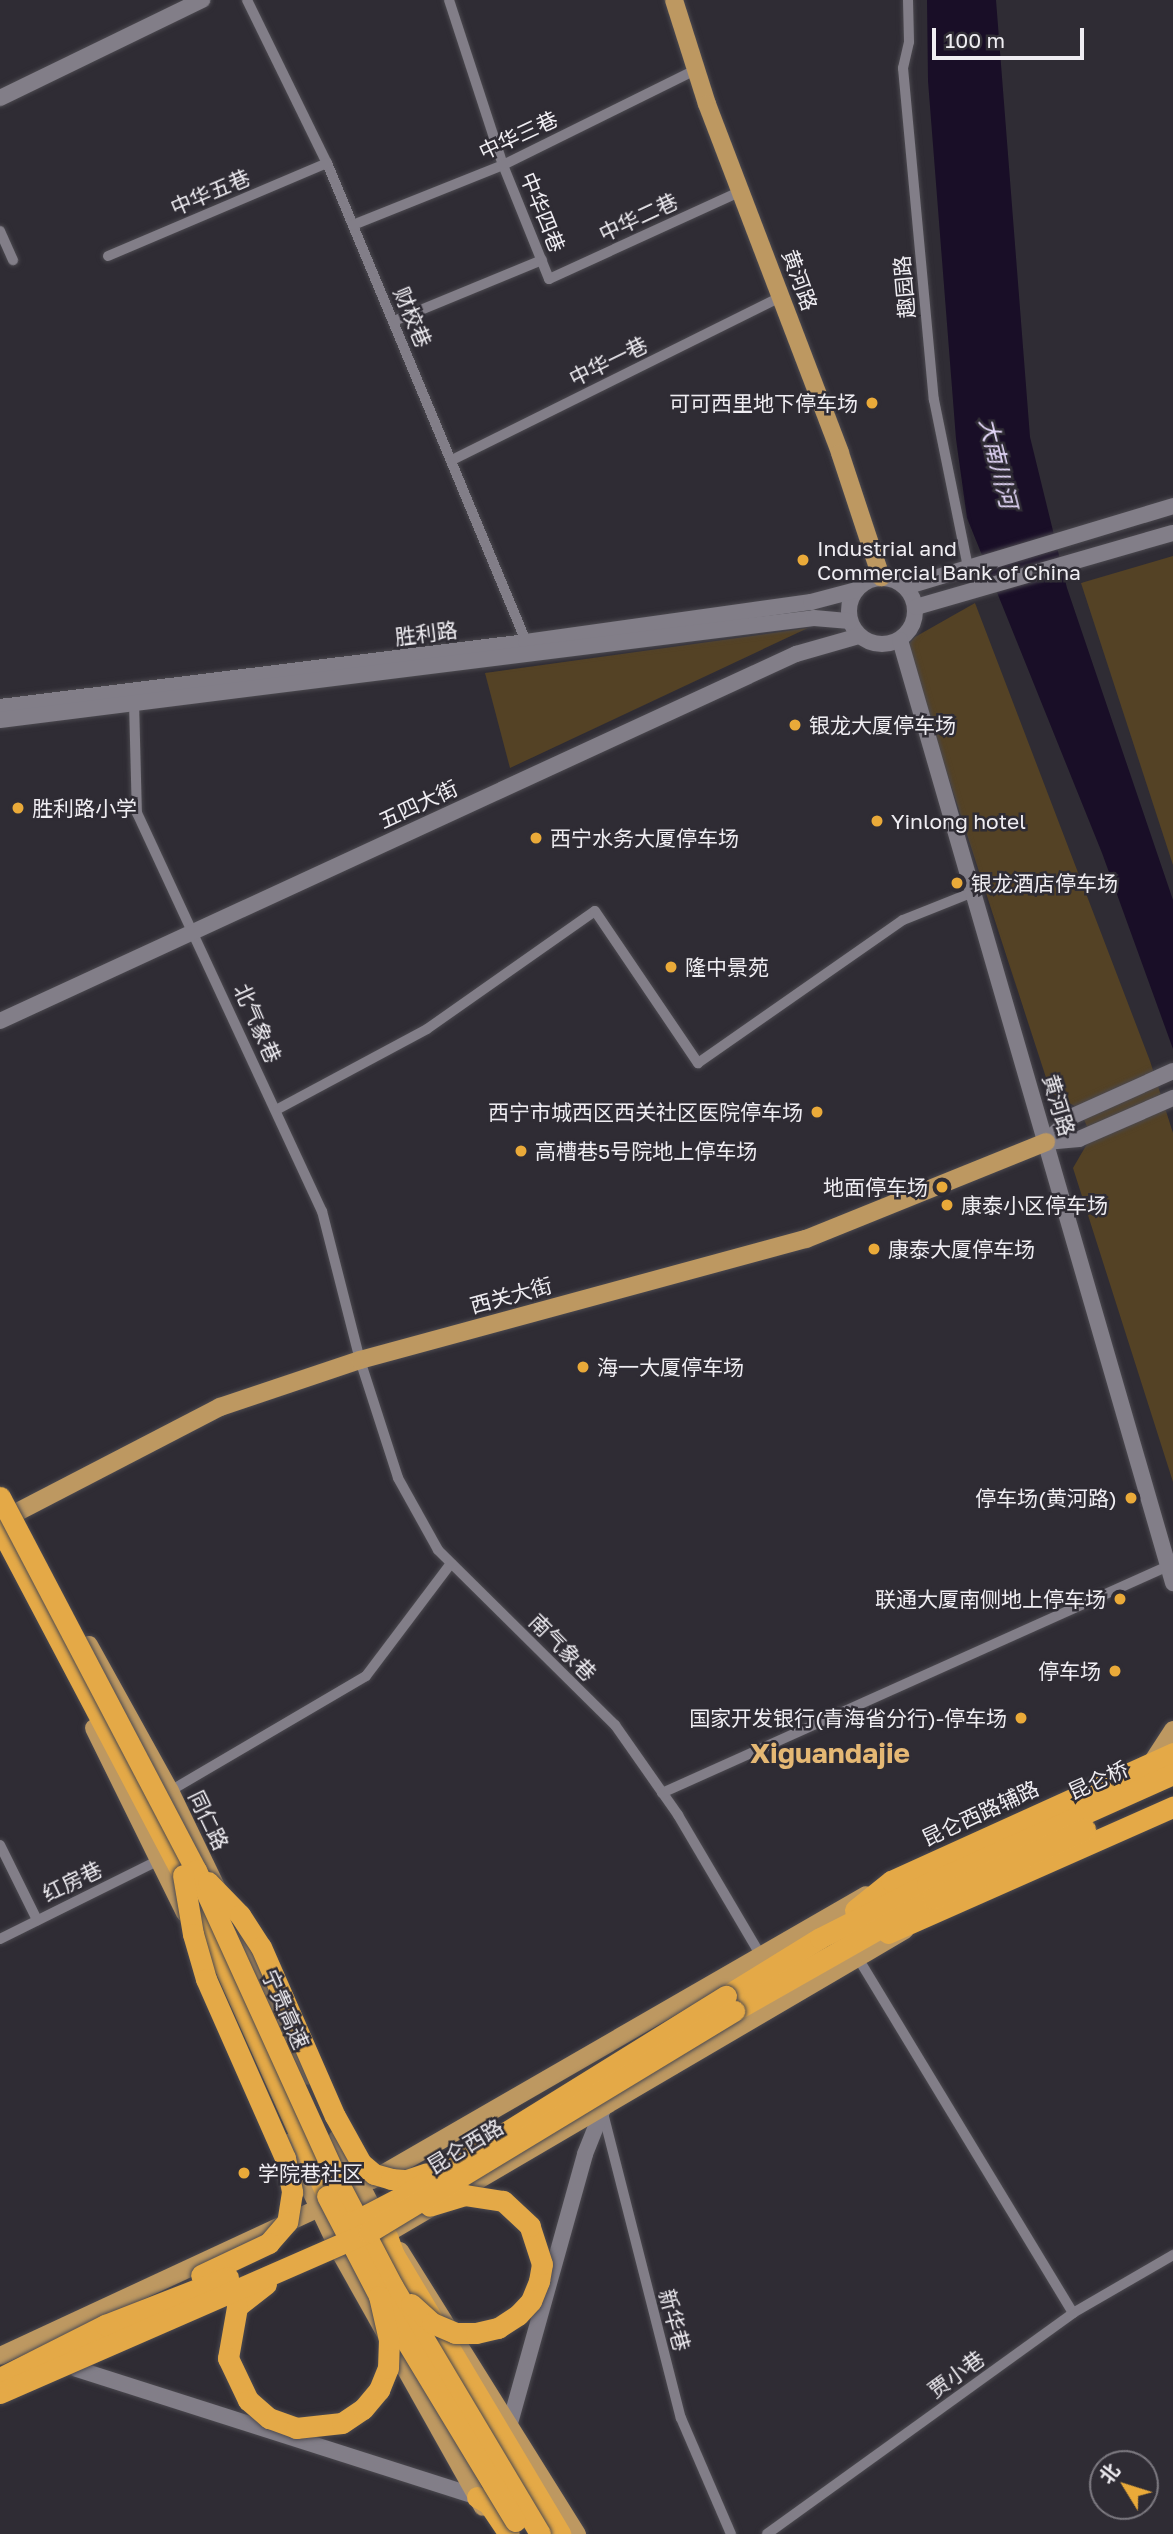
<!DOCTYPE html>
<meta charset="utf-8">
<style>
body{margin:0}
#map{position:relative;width:1173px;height:2534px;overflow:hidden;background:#2f2c34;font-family:"Golos Text","Noto Sans SC",sans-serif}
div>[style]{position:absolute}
.green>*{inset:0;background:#544225}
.water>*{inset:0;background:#190e27}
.roads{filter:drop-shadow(0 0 2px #4b494f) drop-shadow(0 0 2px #4b494f)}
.street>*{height:10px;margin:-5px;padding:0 5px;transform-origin:5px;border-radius:5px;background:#827e88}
.secondary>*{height:16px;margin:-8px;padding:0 8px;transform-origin:8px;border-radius:8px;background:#827e88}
.secondary>.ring{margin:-8px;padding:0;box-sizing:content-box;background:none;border:16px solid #827e88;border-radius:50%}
.primary>*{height:18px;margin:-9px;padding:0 9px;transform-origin:9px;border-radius:9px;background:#bd9861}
.highway>*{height:21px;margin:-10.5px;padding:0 10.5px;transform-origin:10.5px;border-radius:10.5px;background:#e4a947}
.bridges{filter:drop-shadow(0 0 2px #4b494f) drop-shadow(0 0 2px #4b494f)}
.highway-bridge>*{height:21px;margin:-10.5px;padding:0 10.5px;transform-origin:10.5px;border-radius:10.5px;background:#e4a947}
.dots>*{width:19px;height:19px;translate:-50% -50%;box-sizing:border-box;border:4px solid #2f2c34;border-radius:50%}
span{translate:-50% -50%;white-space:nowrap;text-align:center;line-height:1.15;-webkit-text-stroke:5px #2f2c34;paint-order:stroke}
.street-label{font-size:21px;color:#efedf2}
.poi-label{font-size:21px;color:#efedf2}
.right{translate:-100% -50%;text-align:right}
.left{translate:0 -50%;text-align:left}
.water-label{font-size:23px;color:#e5d8fa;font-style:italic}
.district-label{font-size:28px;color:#e5b874;font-weight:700}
.north{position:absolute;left:1089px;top:2450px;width:70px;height:70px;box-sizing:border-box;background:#2f2c34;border:2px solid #7c7980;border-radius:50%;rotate:308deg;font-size:19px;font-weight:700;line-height:28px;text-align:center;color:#efedf2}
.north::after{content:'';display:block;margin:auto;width:24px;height:32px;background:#eaaa39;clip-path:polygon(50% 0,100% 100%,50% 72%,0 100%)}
.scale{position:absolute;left:932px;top:28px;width:152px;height:32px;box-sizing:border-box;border:4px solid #efedf2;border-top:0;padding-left:9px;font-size:21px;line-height:24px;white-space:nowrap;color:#efedf2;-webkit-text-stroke:5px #2f2c34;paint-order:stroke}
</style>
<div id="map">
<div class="green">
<div style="clip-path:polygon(1173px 556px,1173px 865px,1081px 583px)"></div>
<div style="clip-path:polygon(975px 603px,1150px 1061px,1173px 1133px,1173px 1482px,1073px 1168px,1091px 1137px,1080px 1109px,1051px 1093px,906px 647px,915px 637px)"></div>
<div style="clip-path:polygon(808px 628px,510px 768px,485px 673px)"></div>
</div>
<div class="water">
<div style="clip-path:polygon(927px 0,996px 0,1030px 437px,1067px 588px,1173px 900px,1173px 1049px,1102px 853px,967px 518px,956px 439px,928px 81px)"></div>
</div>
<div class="roads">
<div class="street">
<div style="left:247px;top:0;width:182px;rotate:63.9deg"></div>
<div style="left:327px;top:163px;width:523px;rotate:67.41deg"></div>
<div style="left:449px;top:0;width:174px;rotate:71.9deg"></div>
<div style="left:503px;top:165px;width:123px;rotate:68deg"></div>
<div style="left:549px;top:279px;width:213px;rotate:-24.6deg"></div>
<div style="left:908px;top:0;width:42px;rotate:88.6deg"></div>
<div style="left:909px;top:42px;width:27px;rotate:103deg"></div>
<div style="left:903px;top:68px;width:333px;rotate:84.7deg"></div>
<div style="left:934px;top:400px;width:170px;rotate:78.5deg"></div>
<div style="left:353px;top:225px;width:162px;rotate:-21.8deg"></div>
<div style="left:503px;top:165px;width:214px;rotate:-26.3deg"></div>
<div style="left:0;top:231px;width:32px;rotate:66deg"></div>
<div style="left:108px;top:256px;width:238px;rotate:-23deg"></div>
<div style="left:394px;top:321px;width:160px;rotate:-22.4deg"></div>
<div style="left:452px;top:460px;width:369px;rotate:-26.4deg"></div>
<div style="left:134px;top:702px;width:111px;rotate:88.5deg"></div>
<div style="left:137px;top:813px;width:439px;rotate:65.1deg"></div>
<div style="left:322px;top:1211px;width:154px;rotate:75.7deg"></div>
<div style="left:360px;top:1360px;width:124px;rotate:72.1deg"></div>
<div style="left:398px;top:1478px;width:82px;rotate:60.9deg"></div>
<div style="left:438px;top:1550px;width:249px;rotate:44.7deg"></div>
<div style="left:615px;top:1725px;width:110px;rotate:55deg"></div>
<div style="left:678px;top:1815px;width:161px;rotate:59.5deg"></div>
<div style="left:276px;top:1110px;width:171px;rotate:-28.2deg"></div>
<div style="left:427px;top:1029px;width:205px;rotate:-35.1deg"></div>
<div style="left:595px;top:911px;width:184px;rotate:55.9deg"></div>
<div style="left:698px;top:1063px;width:250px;rotate:-34.9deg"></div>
<div style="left:903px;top:920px;width:73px;rotate:-21.7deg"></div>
<div style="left:170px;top:1791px;width:227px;rotate:-30.4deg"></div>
<div style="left:366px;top:1676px;width:141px;rotate:-53deg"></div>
<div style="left:662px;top:1793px;width:555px;rotate:-24.16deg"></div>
<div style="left:0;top:1845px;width:84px;rotate:63.7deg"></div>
<div style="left:0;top:1939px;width:180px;rotate:-26.4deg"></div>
<div style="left:858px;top:1958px;width:415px;rotate:58.8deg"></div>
<div style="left:603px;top:2113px;width:315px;rotate:75.7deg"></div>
<div style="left:681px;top:2418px;width:126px;rotate:66.7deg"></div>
<div style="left:767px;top:2534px;width:377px;rotate:-35.8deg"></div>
<div style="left:1073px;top:2313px;width:116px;rotate:-30.1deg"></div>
</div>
<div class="secondary">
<div style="left:0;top:98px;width:225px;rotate:-25.9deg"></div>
<div class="ring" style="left:849px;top:578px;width:50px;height:50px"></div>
<div style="left:905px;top:587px;width:280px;rotate:-16.8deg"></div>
<div style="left:916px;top:607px;width:267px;rotate:-16.1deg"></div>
<div style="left:900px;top:640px;width:982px;rotate:73.85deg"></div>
<div style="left:0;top:707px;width:530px;rotate:-7.04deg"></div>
<div style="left:526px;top:642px;width:288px;rotate:-8deg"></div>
<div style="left:811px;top:602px;width:47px;rotate:-14.9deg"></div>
<div style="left:0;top:720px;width:820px;rotate:-7.14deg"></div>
<div style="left:814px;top:618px;width:36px;rotate:5deg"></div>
<div style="left:0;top:1021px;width:877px;rotate:-24.75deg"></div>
<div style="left:796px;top:654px;width:66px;rotate:-15.9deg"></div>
<div style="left:1046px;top:1142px;width:37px;rotate:-44deg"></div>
<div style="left:1073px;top:1116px;width:110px;rotate:-24.2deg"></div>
<div style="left:1046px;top:1142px;width:33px;rotate:-5deg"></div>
<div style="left:1079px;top:1139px;width:103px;rotate:-23.6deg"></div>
<div style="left:77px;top:2369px;width:420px;rotate:17.7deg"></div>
<div style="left:510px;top:2423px;width:279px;rotate:-74.4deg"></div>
<div style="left:585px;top:2154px;width:48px;rotate:-68.2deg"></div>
</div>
<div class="primary">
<div style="left:674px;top:0;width:109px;rotate:72.4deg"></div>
<div style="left:707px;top:104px;width:373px;rotate:69.1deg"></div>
<div style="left:840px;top:453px;width:131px;rotate:71.7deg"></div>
<div style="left:0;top:1521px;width:248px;rotate:-27.4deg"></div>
<div style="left:220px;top:1407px;width:148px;rotate:-18.6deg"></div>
<div style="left:360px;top:1360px;width:462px;rotate:-15.2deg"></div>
<div style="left:806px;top:1239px;width:259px;rotate:-22deg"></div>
<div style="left:89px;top:1645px;width:167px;rotate:61deg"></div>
<div style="left:170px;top:1791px;width:316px;rotate:64.3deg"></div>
<div style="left:94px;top:1728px;width:206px;rotate:63.8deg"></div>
<div style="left:1153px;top:1761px;width:37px;rotate:-57deg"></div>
<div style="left:337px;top:2139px;width:94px;rotate:62.9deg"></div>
<div style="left:288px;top:2143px;width:123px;rotate:64.5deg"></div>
<div style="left:341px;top:2254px;width:290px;rotate:60.7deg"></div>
<div style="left:372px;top:2180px;width:570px;rotate:-29.98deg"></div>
<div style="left:376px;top:2240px;width:613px;rotate:-30.37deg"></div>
<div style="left:400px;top:2251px;width:334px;rotate:58deg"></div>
<div style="left:0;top:2356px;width:359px;rotate:-24.9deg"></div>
</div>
<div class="highway">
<div style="left:0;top:1528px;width:392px;rotate:62.2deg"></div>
<div style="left:183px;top:1875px;width:352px;rotate:65.8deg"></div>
<div style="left:855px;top:1910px;width:46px;rotate:-38.9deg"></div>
<div style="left:891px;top:1881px;width:310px;rotate:-24.4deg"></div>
<div style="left:888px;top:1933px;width:312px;rotate:-23.9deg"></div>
<div style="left:726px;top:1996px;width:110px;rotate:-31.7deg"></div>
<div style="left:820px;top:1938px;width:120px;rotate:-26.8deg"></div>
<div style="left:927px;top:1884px;width:269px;rotate:-24.1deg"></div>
<div style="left:734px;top:2011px;width:229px;rotate:-29.6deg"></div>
<div style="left:933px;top:1898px;width:167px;rotate:-24.4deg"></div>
<div style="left:387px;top:2236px;width:20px;rotate:70deg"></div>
<div style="left:394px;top:2255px;width:325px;rotate:59.2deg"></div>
<div style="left:477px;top:2497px;width:13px;rotate:29deg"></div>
<div style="left:488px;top:2503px;width:37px;rotate:56deg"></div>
</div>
</div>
<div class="bridges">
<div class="highway-bridge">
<div style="left:0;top:1497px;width:421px;rotate:62.3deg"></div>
<div style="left:196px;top:1870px;width:349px;rotate:65.5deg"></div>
<div style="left:341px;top:2188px;width:112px;rotate:62.3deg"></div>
<div style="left:393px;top:2287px;width:287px;rotate:59.2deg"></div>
<div style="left:183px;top:1875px;width:60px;rotate:80.4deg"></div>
<div style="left:193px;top:1934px;width:47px;rotate:73.9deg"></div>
<div style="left:206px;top:1979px;width:196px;rotate:66.2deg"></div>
<div style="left:285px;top:2158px;width:35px;rotate:78deg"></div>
<div style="left:292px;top:2192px;width:30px;rotate:99deg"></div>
<div style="left:287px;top:2222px;width:28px;rotate:131deg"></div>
<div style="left:269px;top:2243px;width:75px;rotate:154.8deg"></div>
<div style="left:208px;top:1882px;width:46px;rotate:45.9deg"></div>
<div style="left:240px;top:1915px;width:38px;rotate:57deg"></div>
<div style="left:261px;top:1947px;width:184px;rotate:66.4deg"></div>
<div style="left:335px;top:2116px;width:54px;rotate:61deg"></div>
<div style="left:361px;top:2163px;width:17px;rotate:40deg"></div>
<div style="left:374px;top:2174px;width:18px;rotate:16deg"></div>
<div style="left:391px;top:2179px;width:16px;rotate:4deg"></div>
<div style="left:407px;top:2180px;width:21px;rotate:-19deg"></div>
<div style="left:327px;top:2196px;width:113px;rotate:62.5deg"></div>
<div style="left:379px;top:2296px;width:263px;rotate:58.8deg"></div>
<div style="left:347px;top:2225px;width:63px;rotate:-27.4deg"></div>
<div style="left:403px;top:2196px;width:380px;rotate:-31.8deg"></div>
<div style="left:266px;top:2284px;width:37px;rotate:142deg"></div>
<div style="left:237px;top:2307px;width:52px;rotate:100deg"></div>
<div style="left:228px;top:2358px;width:47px;rotate:64.5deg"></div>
<div style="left:248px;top:2400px;width:28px;rotate:41deg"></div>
<div style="left:269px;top:2418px;width:29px;rotate:20deg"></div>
<div style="left:296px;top:2428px;width:46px;rotate:-6.2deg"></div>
<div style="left:342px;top:2423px;width:25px;rotate:-34deg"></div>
<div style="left:363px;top:2409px;width:25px;rotate:-50deg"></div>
<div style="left:379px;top:2390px;width:24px;rotate:-68deg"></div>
<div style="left:388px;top:2368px;width:28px;rotate:-88deg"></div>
<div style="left:389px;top:2340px;width:45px;rotate:-102.8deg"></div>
<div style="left:411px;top:2304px;width:28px;rotate:42deg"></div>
<div style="left:432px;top:2323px;width:25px;rotate:23deg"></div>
<div style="left:455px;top:2333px;width:21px"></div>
<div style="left:476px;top:2333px;width:23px;rotate:-13deg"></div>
<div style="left:498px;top:2328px;width:24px;rotate:-33deg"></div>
<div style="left:518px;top:2315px;width:19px;rotate:-47deg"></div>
<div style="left:531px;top:2301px;width:22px;rotate:-68deg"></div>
<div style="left:539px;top:2281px;width:17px;rotate:-80deg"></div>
<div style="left:542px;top:2264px;width:40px;rotate:-108deg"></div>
<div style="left:530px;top:2226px;width:37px;rotate:-137deg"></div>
<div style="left:503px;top:2201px;width:38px;rotate:-171deg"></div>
<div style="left:465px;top:2195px;width:37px;rotate:163deg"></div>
<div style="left:0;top:2378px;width:118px;rotate:-26.8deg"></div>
<div style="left:105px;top:2325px;width:132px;rotate:-21.3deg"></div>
<div style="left:0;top:2393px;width:403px;rotate:-23.6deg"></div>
<div style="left:369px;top:2232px;width:427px;rotate:-31.2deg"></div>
</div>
</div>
<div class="dots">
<div style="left:872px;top:403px;background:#eaaa39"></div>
<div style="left:803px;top:560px;background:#eaaa39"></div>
<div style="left:795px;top:725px;background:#eaaa39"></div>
<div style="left:18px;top:808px;background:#eaaa39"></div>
<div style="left:877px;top:821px;background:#eaaa39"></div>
<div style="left:536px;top:838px;background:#eaaa39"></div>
<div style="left:957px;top:883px;background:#eaaa39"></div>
<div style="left:671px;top:967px;background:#eaaa39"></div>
<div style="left:817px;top:1112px;background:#eaaa39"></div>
<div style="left:521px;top:1151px;background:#eaaa39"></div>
<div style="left:942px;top:1187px;background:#eaaa39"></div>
<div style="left:947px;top:1205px;background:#eaaa39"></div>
<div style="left:874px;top:1249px;background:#eaaa39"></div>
<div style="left:583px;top:1367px;background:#eaaa39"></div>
<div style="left:1131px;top:1498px;background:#eaaa39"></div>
<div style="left:1120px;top:1599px;background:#eaaa39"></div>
<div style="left:1115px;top:1671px;background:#eaaa39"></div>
<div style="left:1021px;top:1718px;background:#eaaa39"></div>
<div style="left:244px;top:2173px;background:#eaaa39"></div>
</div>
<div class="street-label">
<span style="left:518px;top:135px;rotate:-25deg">中华三巷</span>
<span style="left:210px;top:192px;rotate:-23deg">中华五巷</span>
<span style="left:543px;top:212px;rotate:68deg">中华四巷</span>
<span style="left:638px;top:217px;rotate:-25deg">中华二巷</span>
<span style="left:800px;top:280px;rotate:70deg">黄河路</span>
<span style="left:904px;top:287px;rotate:-95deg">趣园路</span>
<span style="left:413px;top:317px;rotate:67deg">财校巷</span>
<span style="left:608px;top:361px;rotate:-26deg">中华一巷</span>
<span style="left:426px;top:633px;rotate:-7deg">胜利路</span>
<span style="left:418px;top:804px;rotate:-25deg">五四大街</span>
<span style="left:258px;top:1023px;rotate:66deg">北气象巷</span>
<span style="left:1059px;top:1105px;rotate:73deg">黄河路</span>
<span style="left:511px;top:1295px;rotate:-15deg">西关大街</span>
<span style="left:563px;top:1647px;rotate:45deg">南气象巷</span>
<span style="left:1098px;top:1780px;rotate:-24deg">昆仑桥</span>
<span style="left:980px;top:1813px;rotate:-25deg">昆仑西路辅路</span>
<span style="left:209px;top:1820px;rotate:64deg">同仁路</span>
<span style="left:72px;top:1881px;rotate:-26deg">红房巷</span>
<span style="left:286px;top:2009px;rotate:66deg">宁贵高速</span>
<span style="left:465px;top:2146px;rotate:-31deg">昆仑西路</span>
<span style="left:675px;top:2320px;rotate:75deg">新华巷</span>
<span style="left:956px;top:2374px;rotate:-36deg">贾小巷</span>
</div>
<div class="poi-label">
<span class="right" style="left:858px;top:403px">可可西里地下停车场</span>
<span class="left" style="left:817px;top:560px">Industrial and<br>Commercial Bank of China</span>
<span class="left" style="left:809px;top:725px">银龙大厦停车场</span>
<span class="left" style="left:32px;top:808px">胜利路小学</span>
<span class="left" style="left:891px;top:821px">Yinlong hotel</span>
<span class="left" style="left:550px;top:838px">西宁水务大厦停车场</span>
<span class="left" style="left:971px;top:883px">银龙酒店停车场</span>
<span class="left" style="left:685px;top:967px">隆中景苑</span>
<span class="right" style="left:803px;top:1112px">西宁市城西区西关社区医院停车场</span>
<span class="left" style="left:535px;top:1151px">高槽巷5号院地上停车场</span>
<span class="right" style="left:928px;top:1187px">地面停车场</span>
<span class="left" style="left:961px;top:1205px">康泰小区停车场</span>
<span class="left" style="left:888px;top:1249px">康泰大厦停车场</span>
<span class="left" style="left:597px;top:1367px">海一大厦停车场</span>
<span class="right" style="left:1117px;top:1498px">停车场(黄河路)</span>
<span class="right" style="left:1106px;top:1599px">联通大厦南侧地上停车场</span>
<span class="right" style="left:1101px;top:1671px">停车场</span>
<span class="right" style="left:1007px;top:1718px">国家开发银行(青海省分行)-停车场</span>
<span class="left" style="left:258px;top:2173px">学院巷社区</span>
</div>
<div class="water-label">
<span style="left:999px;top:463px;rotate:76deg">大南川河</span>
</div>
<div class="district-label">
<span style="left:830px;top:1753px">Xiguandajie</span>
</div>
<div class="north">北</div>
<div class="scale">100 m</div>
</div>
